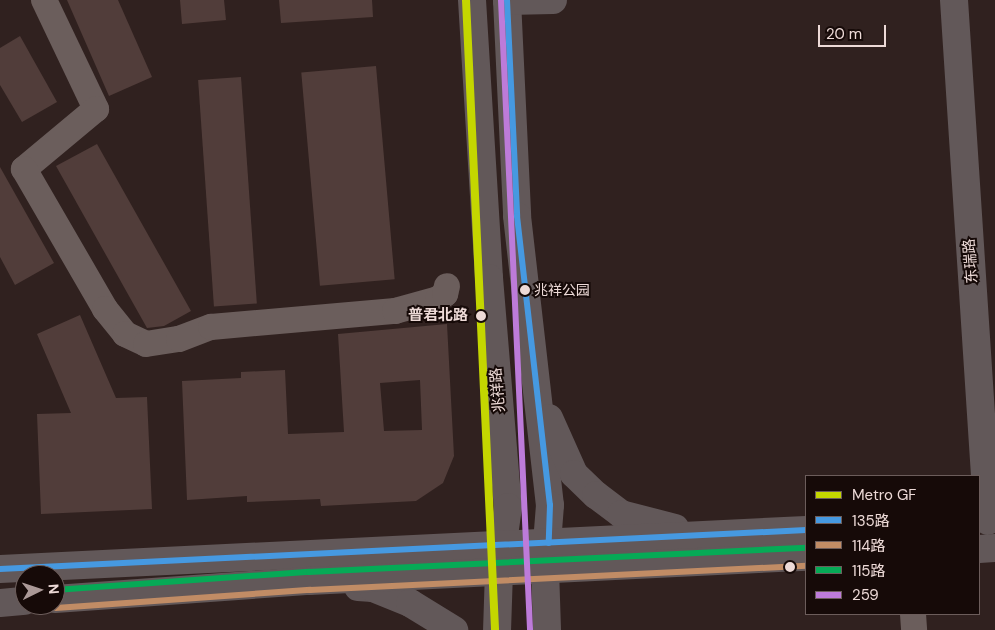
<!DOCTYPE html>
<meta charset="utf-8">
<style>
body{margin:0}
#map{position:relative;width:995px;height:630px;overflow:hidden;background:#30211f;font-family:"DM Sans","Noto Sans SC",sans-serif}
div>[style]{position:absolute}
.building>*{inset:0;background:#513d3a;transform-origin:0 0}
.street>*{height:26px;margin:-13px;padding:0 13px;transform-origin:13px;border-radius:13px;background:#6b5e5c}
.secondary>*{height:28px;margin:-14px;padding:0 14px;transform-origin:14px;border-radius:14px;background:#625859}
.bus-1>*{height:6px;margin:-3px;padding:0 3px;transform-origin:3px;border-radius:3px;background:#4699e1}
.bus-2>*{height:6px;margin:-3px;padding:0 3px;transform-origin:3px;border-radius:3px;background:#c18c65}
.bus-3>*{height:6px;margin:-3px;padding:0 3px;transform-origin:3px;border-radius:3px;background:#06aa56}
.bus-4>*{height:6px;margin:-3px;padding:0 3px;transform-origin:3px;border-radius:3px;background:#bd7bd9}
.metro-1>*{height:8px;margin:-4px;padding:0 4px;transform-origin:4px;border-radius:4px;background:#c4d600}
.dots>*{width:14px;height:14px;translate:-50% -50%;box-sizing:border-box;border:2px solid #160a08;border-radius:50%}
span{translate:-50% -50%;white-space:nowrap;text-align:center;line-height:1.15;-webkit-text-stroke:4px #160a08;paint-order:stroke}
.bus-label{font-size:14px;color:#eddad7}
.left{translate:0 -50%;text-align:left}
.street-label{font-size:15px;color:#eddad7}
.stop-label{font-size:15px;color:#eddad7;font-weight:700}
.right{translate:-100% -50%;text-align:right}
.legend{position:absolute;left:805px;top:475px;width:175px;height:140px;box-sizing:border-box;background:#160a08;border:1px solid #6c5d5b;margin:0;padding:6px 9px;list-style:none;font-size:15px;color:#eddad7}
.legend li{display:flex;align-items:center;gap:10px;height:25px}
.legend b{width:25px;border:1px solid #6c5d5b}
.north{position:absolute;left:15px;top:565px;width:50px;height:50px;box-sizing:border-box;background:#160a08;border:1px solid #6c5d5b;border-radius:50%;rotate:86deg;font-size:14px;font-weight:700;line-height:20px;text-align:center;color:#eddad7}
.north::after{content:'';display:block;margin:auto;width:18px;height:22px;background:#ab9997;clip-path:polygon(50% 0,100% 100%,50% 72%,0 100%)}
.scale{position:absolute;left:818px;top:25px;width:68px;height:22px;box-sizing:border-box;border:2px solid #eddad7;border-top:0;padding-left:6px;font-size:15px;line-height:18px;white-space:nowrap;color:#eddad7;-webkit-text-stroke:4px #160a08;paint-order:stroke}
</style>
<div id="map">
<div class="building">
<div style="clip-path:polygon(67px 0,118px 0,152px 77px,109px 96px)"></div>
<div style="clip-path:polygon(180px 0,224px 0,226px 20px,182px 24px)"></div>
<div style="clip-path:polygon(279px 0,372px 0,373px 17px,281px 23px)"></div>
<div style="clip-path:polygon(20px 36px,57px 102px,22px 122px,0 85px,0 48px)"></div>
<div style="left:376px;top:66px;width:214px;height:75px;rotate:85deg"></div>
<div style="left:241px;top:77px;width:227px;height:43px;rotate:86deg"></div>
<div style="clip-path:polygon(97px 144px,191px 311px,164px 326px,147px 328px,56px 166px)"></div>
<div style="clip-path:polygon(0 167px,54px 263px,15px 285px,0 257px)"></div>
<div style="clip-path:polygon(80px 315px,116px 398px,147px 397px,152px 509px,41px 514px,37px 414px,71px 413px,37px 334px)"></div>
<div style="clip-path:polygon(evenodd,447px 324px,454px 456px,443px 483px,416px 501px,321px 506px,320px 499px,247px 502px,247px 496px,187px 500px,182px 381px,241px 378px,241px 372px,285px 370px,288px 434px,344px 432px,338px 334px,447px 324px,420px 380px,422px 430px,384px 431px,380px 383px,420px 380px)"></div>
</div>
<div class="street">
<div style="left:44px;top:0;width:121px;rotate:64.5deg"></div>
<div style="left:96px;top:109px;width:94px;rotate:140.2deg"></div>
<div style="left:24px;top:169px;width:162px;rotate:59.9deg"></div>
<div style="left:105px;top:309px;width:32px;rotate:51deg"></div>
<div style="left:125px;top:334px;width:23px;rotate:25deg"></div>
<div style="left:146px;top:344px;width:33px;rotate:-9deg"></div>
<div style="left:179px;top:339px;width:34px;rotate:-21deg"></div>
<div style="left:211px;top:327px;width:185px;rotate:-5deg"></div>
<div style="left:395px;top:311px;width:45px;rotate:-15.6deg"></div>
<div style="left:438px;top:299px;width:9px;rotate:-36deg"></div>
<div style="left:445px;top:294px;width:8px;rotate:-76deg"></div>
<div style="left:913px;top:614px;width:16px;rotate:86deg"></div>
</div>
<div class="secondary">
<div style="left:472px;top:0;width:279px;rotate:86.5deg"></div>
<div style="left:489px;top:278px;width:230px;rotate:85.3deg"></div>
<div style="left:508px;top:507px;width:65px;rotate:98deg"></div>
<div style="left:499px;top:571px;width:59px;rotate:91.9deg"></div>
<div style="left:507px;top:0;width:216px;rotate:87.3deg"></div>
<div style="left:517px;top:216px;width:291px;rotate:83.5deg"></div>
<div style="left:550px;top:505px;width:64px;rotate:94.5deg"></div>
<div style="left:545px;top:569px;width:61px;rotate:88.1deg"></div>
<div style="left:954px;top:0;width:522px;rotate:86.27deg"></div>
<div style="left:507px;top:1px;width:46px;rotate:-1.2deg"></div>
<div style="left:549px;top:418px;width:61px;rotate:65.9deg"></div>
<div style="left:574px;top:474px;width:30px;rotate:44deg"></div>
<div style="left:596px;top:495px;width:31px;rotate:37deg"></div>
<div style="left:621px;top:514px;width:56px;rotate:14.5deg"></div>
<div style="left:979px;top:549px;width:16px;rotate:-4deg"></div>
<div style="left:0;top:569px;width:807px;rotate:-2.77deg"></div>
<div style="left:358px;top:587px;width:15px;rotate:4deg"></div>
<div style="left:373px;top:588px;width:40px;rotate:22deg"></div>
<div style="left:410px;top:603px;width:52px;rotate:31.5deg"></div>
<div style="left:55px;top:599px;width:255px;rotate:-4.1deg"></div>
<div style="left:309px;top:581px;width:498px;rotate:-2.8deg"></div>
<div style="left:0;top:603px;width:25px;rotate:-5deg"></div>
</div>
<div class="bus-1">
<div style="left:507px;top:0;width:216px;rotate:87.3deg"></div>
<div style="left:517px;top:216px;width:291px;rotate:83.5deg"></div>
<div style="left:550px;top:505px;width:38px;rotate:92deg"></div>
<div style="left:0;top:569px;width:807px;rotate:-2.77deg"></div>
</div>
<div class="bus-2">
<div style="left:56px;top:608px;width:255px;rotate:-4.1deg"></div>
<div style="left:310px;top:590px;width:497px;rotate:-2.8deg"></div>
</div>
<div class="bus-3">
<div style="left:55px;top:590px;width:255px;rotate:-4.1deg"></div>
<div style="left:309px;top:572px;width:498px;rotate:-2.8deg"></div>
</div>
<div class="bus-4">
<div style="left:501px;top:0;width:631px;rotate:87.36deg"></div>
</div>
<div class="metro-1">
<div style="left:466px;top:0;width:631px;rotate:87.36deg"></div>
</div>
<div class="dots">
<div style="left:525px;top:290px;background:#eddad7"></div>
<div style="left:481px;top:316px;background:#eddad7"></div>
<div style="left:790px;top:567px;background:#eddad7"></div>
</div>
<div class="bus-label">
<span class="left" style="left:534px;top:290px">兆祥公园</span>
</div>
<div class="street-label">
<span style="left:971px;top:261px;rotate:-94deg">东瑞路</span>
<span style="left:498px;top:390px;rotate:-95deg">兆祥路</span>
</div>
<div class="stop-label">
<span class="right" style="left:468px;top:316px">普君北路</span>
</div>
<ul class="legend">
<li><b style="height:6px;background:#c4d600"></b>Metro GF</li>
<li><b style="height:6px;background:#4699e1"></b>135路</li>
<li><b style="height:6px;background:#c18c65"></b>114路</li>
<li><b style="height:6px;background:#06aa56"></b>115路</li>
<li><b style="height:6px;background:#bd7bd9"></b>259</li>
</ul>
<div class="north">N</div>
<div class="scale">20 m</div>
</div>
